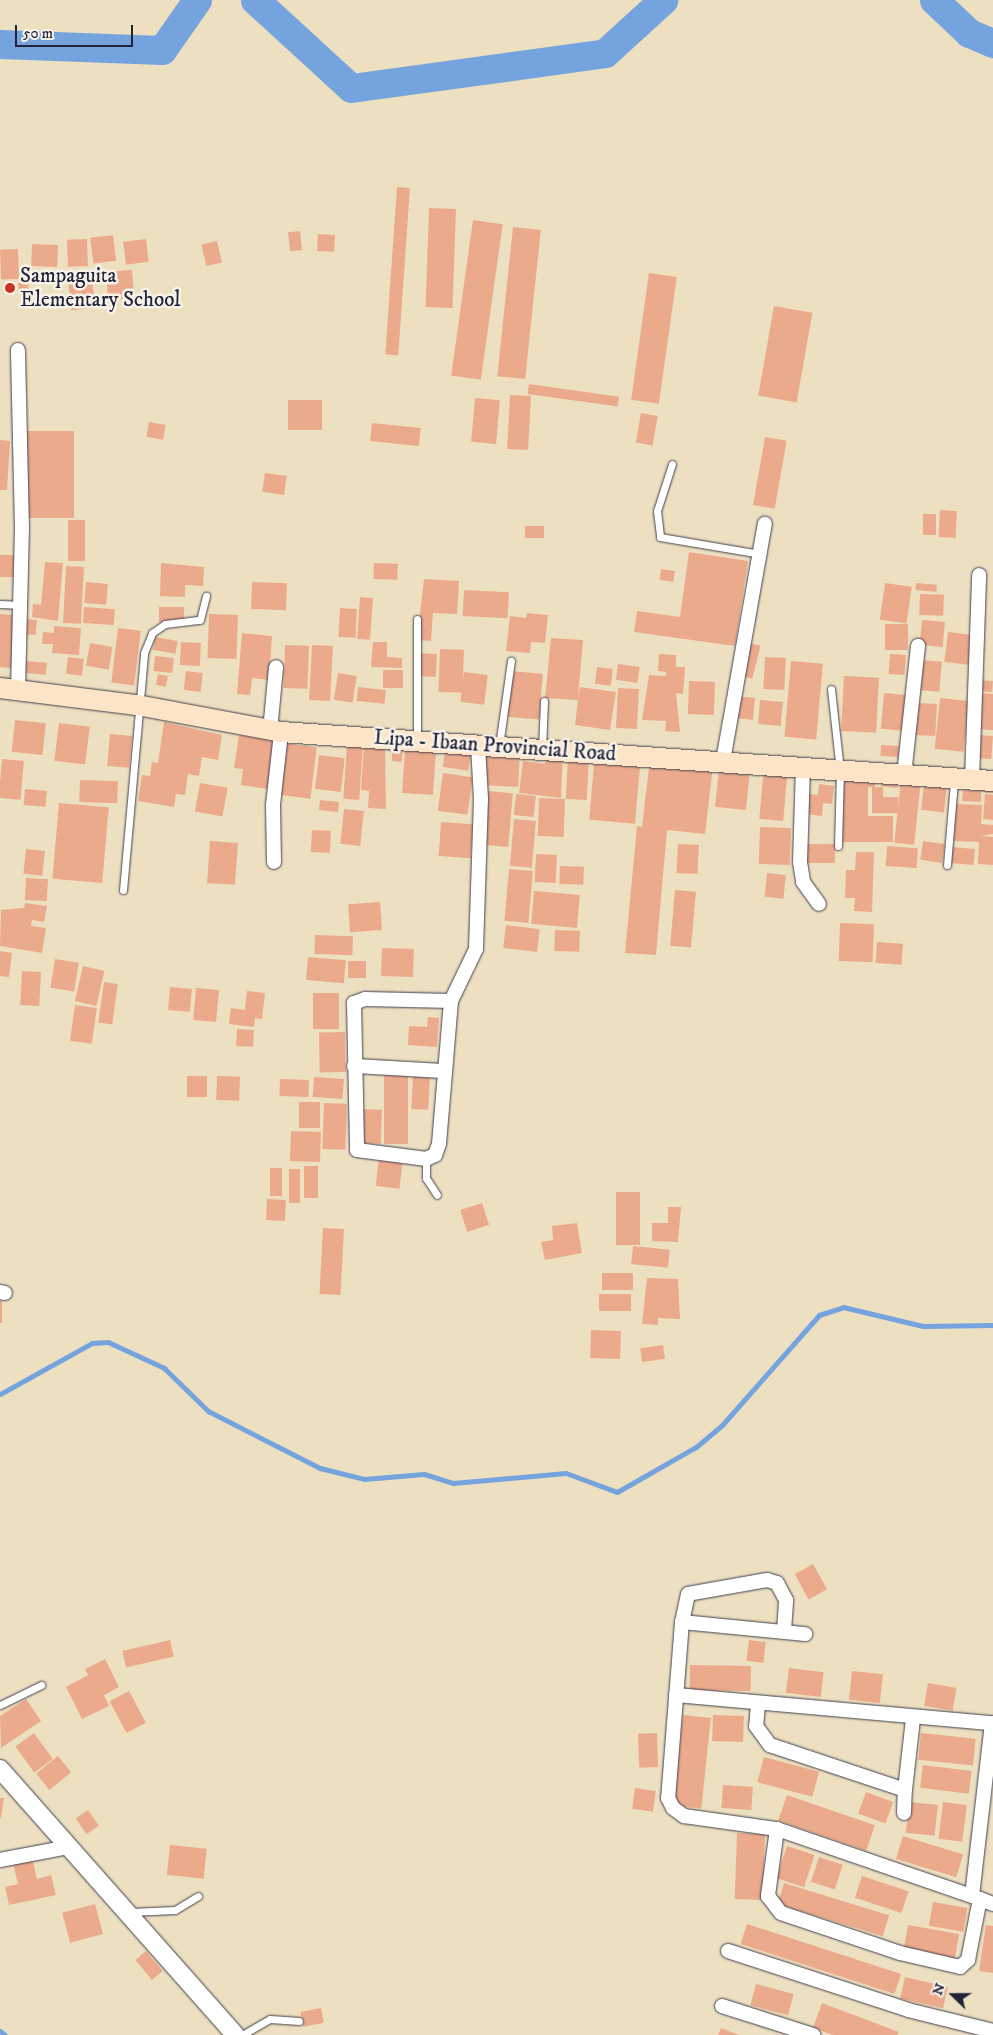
<!DOCTYPE html>
<style>
body{margin:0}
#map{position:relative;width:993px;height:2035px;overflow:hidden;background:#ede0c0;font-family:"IM FELL DW Pica",serif}
div>[style]{position:absolute}
.stream>*{height:5px;margin:-2.5px;padding:0 2.5px;transform-origin:2.5px;border-radius:2.5px;background:#75a3de}
.river>*{height:29px;margin:-14.5px;padding:0 14.5px;transform-origin:14.5px;border-radius:14.5px;background:#75a3de}
.building>*{inset:0;background:#ecaa8c;transform-origin:0 0}
.roads{filter:drop-shadow(0 0 1px #403e4f) drop-shadow(0 0 1px #403e4f)}
.service>*{height:7px;margin:-3.5px;padding:0 3.5px;transform-origin:3.5px;border-radius:3.5px;background:#fff}
.minor>*{height:14px;margin:-7px;padding:0 7px;transform-origin:7px;border-radius:7px;background:#fff}
.tertiary>*{height:18px;margin:-9px;padding:0 9px;transform-origin:9px;border-radius:9px;background:#fff}
.secondary>*{height:20px;margin:-10px;padding:0 10px;transform-origin:10px;border-radius:10px;background:#fee4c6}
.dots>*{width:14px;height:14px;translate:-50% -50%;box-sizing:border-box;border:2px solid #f7f3e8;border-radius:50%}
span{translate:-50% -50%;white-space:nowrap;text-align:center;line-height:1.15;-webkit-text-stroke:5px #f7f3e8;paint-order:stroke}
.poi-label{font-size:21px;color:#22223b}
.left{translate:0 -50%;text-align:left}
.street-label{font-size:21px;color:#22223b}
.north{position:absolute;left:928px;top:1970px;width:50px;height:50px;-webkit-text-stroke:4px #f7f3e8;paint-order:stroke;rotate:292deg;font-size:14px;font-weight:700;line-height:20px;text-align:center;color:#22223b}
.north::after{content:'';display:block;margin:auto;width:18px;height:22px;background:#22223b;clip-path:polygon(50% 0,100% 100%,50% 72%,0 100%)}
.scale{position:absolute;left:15px;top:25px;width:118px;height:22px;box-sizing:border-box;border:2px solid #22223b;border-top:0;padding-left:6px;font-size:15px;line-height:18px;white-space:nowrap;color:#22223b;-webkit-text-stroke:4px #f7f3e8;paint-order:stroke}
</style>
<div id="map">
<div class="stream">
<div style="left:0;top:1394px;width:105px;rotate:-29deg"></div>
<div style="left:92px;top:1343px;width:16px;rotate:-4deg"></div>
<div style="left:108px;top:1342px;width:62px;rotate:24.9deg"></div>
<div style="left:164px;top:1368px;width:62px;rotate:44.3deg"></div>
<div style="left:208px;top:1411px;width:126px;rotate:27deg"></div>
<div style="left:320px;top:1468px;width:45px;rotate:14deg"></div>
<div style="left:364px;top:1479px;width:60px;rotate:-4.8deg"></div>
<div style="left:424px;top:1474px;width:30px;rotate:17deg"></div>
<div style="left:453px;top:1483px;width:113px;rotate:-5.1deg"></div>
<div style="left:566px;top:1473px;width:54px;rotate:20.4deg"></div>
<div style="left:617px;top:1492px;width:91px;rotate:-29.7deg"></div>
<div style="left:696px;top:1447px;width:35px;rotate:-40deg"></div>
<div style="left:723px;top:1424px;width:145px;rotate:-48.6deg"></div>
<div style="left:819px;top:1315px;width:25px;rotate:-18deg"></div>
<div style="left:843px;top:1307px;width:82px;rotate:13.4deg"></div>
<div style="left:923px;top:1326px;width:70px;rotate:-0.8deg"></div>
<div style="left:0;top:2031px;width:6px;rotate:39deg"></div>
</div>
<div class="river">
<div style="left:255px;top:0;width:130px;rotate:42.5deg"></div>
<div style="left:351px;top:88px;width:256px;rotate:-7.8deg"></div>
<div style="left:605px;top:53px;width:79px;rotate:-42.4deg"></div>
<div style="left:934px;top:0;width:48px;rotate:43.3deg"></div>
<div style="left:969px;top:33px;width:26px;rotate:23deg"></div>
<div style="left:0;top:44px;width:162px;rotate:2.1deg"></div>
<div style="left:162px;top:50px;width:61px;rotate:-55deg"></div>
</div>
<div class="building">
<div style="left:397px;top:187px;width:13px;height:168px;rotate:4deg"></div>
<div style="left:429px;top:208px;width:27px;height:99px;rotate:2deg"></div>
<div style="left:473px;top:220px;width:30px;height:157px;rotate:8deg"></div>
<div style="left:513px;top:227px;width:28px;height:150px;rotate:6deg"></div>
<div style="left:300px;top:231px;width:19px;height:12px;rotate:84deg"></div>
<div style="left:318px;top:234px;width:17px;height:17px;rotate:3deg"></div>
<div style="left:113px;top:235px;width:26px;height:23px;rotate:83deg"></div>
<div style="left:87px;top:239px;width:27px;height:20px;rotate:88deg"></div>
<div style="left:146px;top:239px;width:23px;height:23px;rotate:83deg"></div>
<div style="left:217px;top:241px;width:22px;height:16px;rotate:77deg"></div>
<div style="left:32px;top:244px;width:26px;height:22px;rotate:2deg"></div>
<div style="left:18px;top:249px;width:30px;height:18px;rotate:88deg"></div>
<div style="left:132px;top:270px;width:28px;height:26px;rotate:86deg"></div>
<div style="left:649px;top:273px;width:28px;height:128px;rotate:8deg"></div>
<div style="left:92px;top:278px;width:30px;height:24px;rotate:84deg"></div>
<div style="clip-path:polygon(18px 283px,28px 283px,29px 293px,19px 293px)"></div>
<div style="left:774px;top:306px;width:39px;height:91px;rotate:10deg"></div>
<div style="left:529px;top:384px;width:91px;height:10px;rotate:8deg"></div>
<div style="left:510px;top:395px;width:21px;height:54px;rotate:3deg"></div>
<div style="left:475px;top:398px;width:25px;height:44px;rotate:5deg"></div>
<div style="left:288px;top:400px;width:34px;height:30px"></div>
<div style="left:641px;top:413px;width:17px;height:30px;rotate:10deg"></div>
<div style="left:149px;top:422px;width:17px;height:15px;rotate:10deg"></div>
<div style="left:372px;top:423px;width:49px;height:18px;rotate:6deg"></div>
<div style="left:26px;top:431px;width:48px;height:87px"></div>
<div style="left:765px;top:437px;width:22px;height:69px;rotate:10deg"></div>
<div style="clip-path:polygon(0 440px,10px 441px,7px 490px,0 490px)"></div>
<div style="left:265px;top:473px;width:22px;height:19px;rotate:8deg"></div>
<div style="left:940px;top:510px;width:17px;height:27px;rotate:3deg"></div>
<div style="left:923px;top:514px;width:13px;height:21px"></div>
<div style="left:68px;top:520px;width:17px;height:41px"></div>
<div style="left:544px;top:526px;width:12px;height:19px;rotate:90deg"></div>
<div style="clip-path:polygon(689px 552px,748px 561px,735px 646px,634px 632px,637px 611px,680px 617px)"></div>
<div style="left:0;top:555px;width:20px;height:22px"></div>
<div style="clip-path:polygon(45px 562px,63px 563px,58px 621px,32px 617px,33px 604px,41px 605px)"></div>
<div style="clip-path:polygon(161px 563px,204px 567px,203px 586px,185px 585px,185px 597px,160px 596px)"></div>
<div style="left:374px;top:563px;width:24px;height:16px;rotate:2deg"></div>
<div style="left:66px;top:566px;width:18px;height:57px;rotate:3deg"></div>
<div style="left:661px;top:569px;width:14px;height:11px;rotate:8deg"></div>
<div style="clip-path:polygon(424px 579px,459px 581px,457px 614px,433px 613px,431px 641px,417px 640px)"></div>
<div style="left:86px;top:582px;width:22px;height:21px;rotate:5deg"></div>
<div style="left:252px;top:582px;width:35px;height:27px;rotate:2deg"></div>
<div style="left:885px;top:583px;width:27px;height:37px;rotate:8deg"></div>
<div style="left:916px;top:583px;width:21px;height:7px;rotate:5deg"></div>
<div style="left:464px;top:590px;width:45px;height:26px;rotate:3deg"></div>
<div style="left:920px;top:594px;width:24px;height:21px;rotate:2deg"></div>
<div style="left:360px;top:597px;width:13px;height:42px;rotate:4deg"></div>
<div style="left:84px;top:607px;width:31px;height:16px;rotate:4deg"></div>
<div style="left:159px;top:607px;width:25px;height:15px"></div>
<div style="left:340px;top:608px;width:17px;height:29px;rotate:3deg"></div>
<div style="clip-path:polygon(527px 613px,548px 615px,545px 643px,531px 642px,530px 653px,506px 651px,510px 616px,526px 618px)"></div>
<div style="clip-path:polygon(0 614px,15px 615px,11px 668px,0 667px)"></div>
<div style="left:209px;top:614px;width:29px;height:44px;rotate:2deg"></div>
<div style="left:26px;top:619px;width:11px;height:15px;rotate:5deg"></div>
<div style="left:922px;top:620px;width:23px;height:25px;rotate:5deg"></div>
<div style="left:885px;top:624px;width:23px;height:26px"></div>
<div style="clip-path:polygon(54px 626px,81px 628px,79px 655px,52px 653px,53px 644px,42px 644px,43px 632px,54px 633px)"></div>
<div style="left:118px;top:628px;width:23px;height:55px;rotate:7deg"></div>
<div style="left:948px;top:632px;width:26px;height:30px;rotate:7deg"></div>
<div style="clip-path:polygon(242px 633px,272px 636px,269px 680px,252px 678px,250px 695px,237px 694px)"></div>
<div style="left:155px;top:637px;width:23px;height:13px;rotate:10deg"></div>
<div style="clip-path:polygon(551px 638px,583px 640px,578px 697px,580px 687px,616px 692px,610px 730px,575px 725px,578px 700px,545px 698px)"></div>
<div style="left:181px;top:642px;width:20px;height:23px;rotate:3deg"></div>
<div style="clip-path:polygon(373px 642px,387px 642px,387px 657px,402px 658px,402px 668px,371px 667px)"></div>
<div style="left:745px;top:642px;width:16px;height:34px;rotate:14deg"></div>
<div style="left:90px;top:643px;width:23px;height:23px;rotate:10deg"></div>
<div style="left:285px;top:645px;width:24px;height:43px;rotate:2deg"></div>
<div style="left:312px;top:645px;width:21px;height:55px;rotate:3deg"></div>
<div style="left:440px;top:649px;width:24px;height:43px;rotate:2deg"></div>
<div style="left:417px;top:653px;width:20px;height:23px;rotate:3deg"></div>
<div style="clip-path:polygon(659px 654px,676px 655px,676px 667px,685px 667px,683px 694px,676px 693px,680px 732px,665px 731px,666px 721px,642px 720px,649px 675px,666px 676px,666px 672px,658px 671px)"></div>
<div style="left:890px;top:654px;width:16px;height:20px;rotate:4deg"></div>
<div style="left:155px;top:656px;width:19px;height:15px;rotate:6deg"></div>
<div style="left:68px;top:657px;width:16px;height:17px;rotate:7deg"></div>
<div style="left:765px;top:657px;width:21px;height:32px;rotate:3deg"></div>
<div style="left:921px;top:660px;width:21px;height:30px;rotate:5deg"></div>
<div style="left:26px;top:661px;width:21px;height:12px;rotate:5deg"></div>
<div style="left:791px;top:661px;width:32px;height:76px;rotate:5deg"></div>
<div style="left:618px;top:664px;width:22px;height:16px;rotate:8deg"></div>
<div style="left:597px;top:667px;width:16px;height:17px;rotate:7deg"></div>
<div style="left:383px;top:670px;width:20px;height:18px"></div>
<div style="left:186px;top:671px;width:17px;height:19px;rotate:7deg"></div>
<div style="left:511px;top:671px;width:32px;height:46px;rotate:5deg"></div>
<div style="left:464px;top:672px;width:24px;height:30px;rotate:7deg"></div>
<div style="left:338px;top:673px;width:19px;height:27px;rotate:9deg"></div>
<div style="left:158px;top:674px;width:10px;height:11px;rotate:11deg"></div>
<div style="left:844px;top:676px;width:35px;height:55px;rotate:3deg"></div>
<div style="left:979px;top:680px;width:14px;height:11px;rotate:4deg"></div>
<div style="left:689px;top:681px;width:26px;height:33px;rotate:2deg"></div>
<div style="left:358px;top:687px;width:28px;height:14px;rotate:6deg"></div>
<div style="left:618px;top:688px;width:21px;height:40px;rotate:3deg"></div>
<div style="left:884px;top:693px;width:25px;height:36px;rotate:5deg"></div>
<div style="clip-path:polygon(979px 693px,993px 694px,993px 730px,976px 729px)"></div>
<div style="left:734px;top:696px;width:21px;height:22px;rotate:5deg"></div>
<div style="left:940px;top:698px;width:29px;height:51px;rotate:6deg"></div>
<div style="left:760px;top:700px;width:23px;height:24px;rotate:5deg"></div>
<div style="left:916px;top:703px;width:21px;height:32px;rotate:3deg"></div>
<div style="left:15px;top:720px;width:31px;height:32px;rotate:6deg"></div>
<div style="clip-path:polygon(164px 722px,222px 735px,218px 760px,202px 757px,199px 776px,188px 774px,185px 795px,176px 794px,174px 807px,138px 801px,142px 775px,150px 776px,152px 762px,158px 763px)"></div>
<div style="left:59px;top:723px;width:31px;height:38px;rotate:7deg"></div>
<div style="left:110px;top:734px;width:22px;height:32px;rotate:5deg"></div>
<div style="clip-path:polygon(239px 735px,275px 741px,268px 789px,241px 785px,243px 769px,234px 768px)"></div>
<div style="left:977px;top:735px;width:16px;height:23px;rotate:4deg"></div>
<div style="left:283px;top:743px;width:34px;height:52px;rotate:7deg"></div>
<div style="left:347px;top:745px;width:16px;height:54px;rotate:4deg"></div>
<div style="left:446px;top:745px;width:26px;height:22px;rotate:9deg"></div>
<div style="left:881px;top:745px;width:18px;height:11px;rotate:3deg"></div>
<div style="clip-path:polygon(364px 747px,385px 748px,386px 809px,368px 808px,369px 791px,361px 790px)"></div>
<div style="left:393px;top:747px;width:10px;height:14px;rotate:6deg"></div>
<div style="left:405px;top:750px;width:31px;height:43px;rotate:4deg"></div>
<div style="left:484px;top:751px;width:36px;height:34px;rotate:3deg"></div>
<div style="clip-path:polygon(546px 752px,563px 754px,561px 798px,519px 793px,523px 761px,545px 764px)"></div>
<div style="left:595px;top:753px;width:46px;height:67px;rotate:5deg"></div>
<div style="left:319px;top:755px;width:26px;height:34px;rotate:7deg"></div>
<div style="left:568px;top:757px;width:21px;height:42px;rotate:3deg"></div>
<div style="left:2px;top:759px;width:22px;height:39px;rotate:5deg"></div>
<div style="clip-path:polygon(650px 759px,713px 766px,705px 834px,667px 830px,656px 955px,625px 953px,637px 826px,642px 827px)"></div>
<div style="left:764px;top:765px;width:24px;height:54px;rotate:5deg"></div>
<div style="left:719px;top:769px;width:31px;height:38px;rotate:6deg"></div>
<div style="left:443px;top:773px;width:30px;height:38px;rotate:8deg"></div>
<div style="clip-path:polygon(843px 774px,875px 774px,875px 787px,883px 787px,883px 797px,898px 797px,899px 813px,872px 813px,872px 787px,868px 787px,868px 816px,893px 816px,893px 842px,840px 842px)"></div>
<div style="clip-path:polygon(881px 776px,900px 776px,897px 788px,881px 786px)"></div>
<div style="left:925px;top:777px;width:23px;height:33px;rotate:7deg"></div>
<div style="left:901px;top:779px;width:20px;height:64px;rotate:6deg"></div>
<div style="left:80px;top:780px;width:38px;height:22px;rotate:2deg"></div>
<div style="clip-path:polygon(976px 781px,993px 782px,993px 793px,981px 792px,981px 802px,962px 801px,963px 790px,975px 790px)"></div>
<div style="left:200px;top:783px;width:28px;height:29px;rotate:10deg"></div>
<div style="clip-path:polygon(819px 784px,834px 786px,832px 804px,823px 803px,822px 816px,807px 814px,809px 794px,818px 795px)"></div>
<div style="left:25px;top:789px;width:22px;height:16px;rotate:5deg"></div>
<div style="left:488px;top:791px;width:25px;height:54px;rotate:5deg"></div>
<div style="left:516px;top:794px;width:20px;height:21px;rotate:6deg"></div>
<div style="clip-path:polygon(985px 794px,993px 795px,993px 820px,983px 819px)"></div>
<div style="left:539px;top:798px;width:26px;height:38px;rotate:2deg"></div>
<div style="left:320px;top:800px;width:19px;height:10px;rotate:6deg"></div>
<div style="left:59px;top:803px;width:50px;height:76px;rotate:5deg"></div>
<div style="clip-path:polygon(955px 804px,982px 805px,981px 824px,993px 825px,993px 834px,981px 836px,993px 837px,993px 865px,978px 864px,979px 842px,953px 841px)"></div>
<div style="left:344px;top:809px;width:20px;height:35px;rotate:6deg"></div>
<div style="left:514px;top:819px;width:22px;height:47px;rotate:5deg"></div>
<div style="left:441px;top:822px;width:32px;height:34px;rotate:4deg"></div>
<div style="left:760px;top:827px;width:31px;height:37px;rotate:2deg"></div>
<div style="left:312px;top:830px;width:19px;height:22px;rotate:3deg"></div>
<div style="left:210px;top:841px;width:28px;height:42px;rotate:4deg"></div>
<div style="left:923px;top:841px;width:22px;height:19px;rotate:8deg"></div>
<div style="left:678px;top:844px;width:21px;height:29px;rotate:3deg"></div>
<div style="left:807px;top:844px;width:28px;height:19px"></div>
<div style="left:887px;top:846px;width:31px;height:20px;rotate:4deg"></div>
<div style="left:951px;top:847px;width:24px;height:16px;rotate:5deg"></div>
<div style="left:26px;top:849px;width:19px;height:25px;rotate:6deg"></div>
<div style="clip-path:polygon(856px 852px,874px 852px,872px 912px,854px 911px,855px 898px,845px 898px,846px 870px,855px 870px)"></div>
<div style="left:536px;top:854px;width:21px;height:28px;rotate:3deg"></div>
<div style="left:560px;top:866px;width:24px;height:18px;rotate:2deg"></div>
<div style="left:509px;top:869px;width:24px;height:52px;rotate:5deg"></div>
<div style="left:767px;top:873px;width:19px;height:24px;rotate:6deg"></div>
<div style="left:26px;top:878px;width:22px;height:22px;rotate:3deg"></div>
<div style="left:675px;top:890px;width:21px;height:56px;rotate:5deg"></div>
<div style="left:534px;top:891px;width:46px;height:33px;rotate:5deg"></div>
<div style="left:380px;top:902px;width:28px;height:32px;rotate:86deg"></div>
<div style="clip-path:polygon(25px 903px,47px 906px,44px 922px,32px 920px,31px 926px,46px 928px,42px 953px,0 946px,1px 910px,24px 908px)"></div>
<div style="left:840px;top:923px;width:34px;height:38px;rotate:2deg"></div>
<div style="left:506px;top:925px;width:34px;height:23px;rotate:7deg"></div>
<div style="left:555px;top:930px;width:25px;height:21px;rotate:2deg"></div>
<div style="left:315px;top:935px;width:38px;height:19px;rotate:2deg"></div>
<div style="left:877px;top:942px;width:26px;height:21px;rotate:4deg"></div>
<div style="left:382px;top:948px;width:32px;height:28px;rotate:2deg"></div>
<div style="clip-path:polygon(0 951px,12px 953px,9px 977px,0 976px)"></div>
<div style="left:308px;top:957px;width:38px;height:23px;rotate:5deg"></div>
<div style="left:55px;top:959px;width:24px;height:29px;rotate:9deg"></div>
<div style="left:366px;top:961px;width:17px;height:18px;rotate:90deg"></div>
<div style="left:83px;top:966px;width:22px;height:36px;rotate:13deg"></div>
<div style="left:22px;top:971px;width:19px;height:34px;rotate:3deg"></div>
<div style="left:104px;top:982px;width:14px;height:41px;rotate:8deg"></div>
<div style="left:170px;top:987px;width:22px;height:23px;rotate:5deg"></div>
<div style="left:196px;top:988px;width:23px;height:32px;rotate:5deg"></div>
<div style="clip-path:polygon(247px 991px,265px 993px,262px 1019px,255px 1018px,254px 1027px,229px 1024px,231px 1008px,245px 1010px)"></div>
<div style="left:313px;top:993px;width:26px;height:36px"></div>
<div style="left:75px;top:1005px;width:22px;height:36px;rotate:8deg"></div>
<div style="clip-path:polygon(428px 1017px,439px 1018px,437px 1047px,408px 1045px,409px 1026px,427px 1027px)"></div>
<div style="left:237px;top:1029px;width:17px;height:17px;rotate:3deg"></div>
<div style="left:345px;top:1032px;width:40px;height:26px;rotate:89deg"></div>
<div style="left:384px;top:1070px;width:24px;height:74px"></div>
<div style="left:187px;top:1076px;width:20px;height:21px"></div>
<div style="left:217px;top:1076px;width:23px;height:24px;rotate:2deg"></div>
<div style="left:413px;top:1076px;width:17px;height:33px;rotate:3deg"></div>
<div style="left:314px;top:1077px;width:30px;height:20px;rotate:4deg"></div>
<div style="left:280px;top:1079px;width:29px;height:17px;rotate:2deg"></div>
<div style="left:299px;top:1102px;width:21px;height:26px"></div>
<div style="left:324px;top:1103px;width:23px;height:46px;rotate:2deg"></div>
<div style="left:357px;top:1109px;width:25px;height:34px;rotate:2deg"></div>
<div style="left:291px;top:1131px;width:30px;height:30px;rotate:2deg"></div>
<div style="left:379px;top:1158px;width:24px;height:28px;rotate:7deg"></div>
<div style="left:304px;top:1166px;width:14px;height:32px"></div>
<div style="left:270px;top:1168px;width:12px;height:28px"></div>
<div style="left:289px;top:1169px;width:11px;height:34px"></div>
<div style="left:616px;top:1192px;width:24px;height:53px"></div>
<div style="left:267px;top:1199px;width:19px;height:21px;rotate:3deg"></div>
<div style="left:482px;top:1203px;width:23px;height:23px;rotate:72deg"></div>
<div style="clip-path:polygon(668px 1207px,681px 1207px,678px 1242px,652px 1241px,652px 1223px,668px 1223px)"></div>
<div style="clip-path:polygon(577px 1223px,582px 1253px,545px 1260px,541px 1242px,553px 1240px,552px 1226px)"></div>
<div style="left:323px;top:1228px;width:21px;height:66px;rotate:3deg"></div>
<div style="left:633px;top:1246px;width:37px;height:18px;rotate:6deg"></div>
<div style="left:602px;top:1273px;width:31px;height:17px"></div>
<div style="clip-path:polygon(647px 1278px,678px 1279px,680px 1319px,658px 1318px,658px 1325px,642px 1324px)"></div>
<div style="left:599px;top:1294px;width:32px;height:17px"></div>
<div style="left:0;top:1301px;width:2px;height:22px"></div>
<div style="left:591px;top:1330px;width:30px;height:28px;rotate:2deg"></div>
<div style="left:663px;top:1345px;width:14px;height:23px;rotate:82deg"></div>
<div style="left:813px;top:1564px;width:29px;height:21px;rotate:61deg"></div>
<div style="left:170px;top:1640px;width:17px;height:49px;rotate:77deg"></div>
<div style="left:749px;top:1640px;width:17px;height:21px;rotate:7deg"></div>
<div style="clip-path:polygon(105px 1659px,119px 1687px,104px 1695px,109px 1706px,82px 1719px,66px 1687px,88px 1675px,85px 1669px)"></div>
<div style="left:690px;top:1665px;width:61px;height:25px;rotate:1deg"></div>
<div style="left:789px;top:1668px;width:35px;height:25px;rotate:7deg"></div>
<div style="left:852px;top:1671px;width:31px;height:29px;rotate:6deg"></div>
<div style="left:928px;top:1683px;width:29px;height:23px;rotate:10deg"></div>
<div style="left:129px;top:1691px;width:36px;height:22px;rotate:62deg"></div>
<div style="clip-path:polygon(26px 1699px,41px 1721px,1px 1748px,0 1716px)"></div>
<div style="left:683px;top:1715px;width:28px;height:91px;rotate:6deg"></div>
<div style="left:713px;top:1715px;width:31px;height:26px;rotate:2deg"></div>
<div style="left:34px;top:1733px;width:32px;height:23px;rotate:54deg"></div>
<div style="left:657px;top:1733px;width:34px;height:19px;rotate:88deg"></div>
<div style="left:921px;top:1733px;width:55px;height:27px;rotate:6deg"></div>
<div style="left:58px;top:1756px;width:21px;height:28px;rotate:51deg"></div>
<div style="left:764px;top:1757px;width:57px;height:26px;rotate:15deg"></div>
<div style="left:923px;top:1765px;width:49px;height:23px;rotate:7deg"></div>
<div style="left:723px;top:1785px;width:30px;height:23px;rotate:4deg"></div>
<div style="left:635px;top:1788px;width:21px;height:21px;rotate:8deg"></div>
<div style="left:866px;top:1792px;width:29px;height:23px;rotate:20deg"></div>
<div style="left:787px;top:1795px;width:93px;height:27px;rotate:19deg"></div>
<div style="clip-path:polygon(0 1798px,4px 1798px,1px 1818px,0 1818px)"></div>
<div style="left:909px;top:1802px;width:29px;height:31px;rotate:6deg"></div>
<div style="left:943px;top:1802px;width:24px;height:37px;rotate:7deg"></div>
<div style="left:88px;top:1810px;width:19px;height:15px;rotate:55deg"></div>
<div style="left:737px;top:1833px;width:28px;height:66px;rotate:2deg"></div>
<div style="left:903px;top:1836px;width:63px;height:24px;rotate:17deg"></div>
<div style="left:170px;top:1845px;width:37px;height:30px;rotate:6deg"></div>
<div style="left:787px;top:1846px;width:29px;height:34px;rotate:18deg"></div>
<div style="left:819px;top:1857px;width:25px;height:26px;rotate:18deg"></div>
<div style="clip-path:polygon(32px 1858px,37px 1879px,51px 1875px,56px 1895px,9px 1905px,5px 1887px,18px 1884px,13px 1863px)"></div>
<div style="left:862px;top:1876px;width:49px;height:23px;rotate:18deg"></div>
<div style="left:784px;top:1883px;width:110px;height:22px;rotate:17deg"></div>
<div style="left:933px;top:1902px;width:35px;height:24px;rotate:10deg"></div>
<div style="left:95px;top:1904px;width:31px;height:34px;rotate:75deg"></div>
<div style="left:747px;top:1924px;width:162px;height:21px;rotate:18deg"></div>
<div style="left:908px;top:1925px;width:52px;height:25px;rotate:10deg"></div>
<div style="clip-path:polygon(986px 1925px,993px 1926px,993px 1973px,979px 1971px)"></div>
<div style="left:146px;top:1951px;width:26px;height:14px;rotate:50deg"></div>
<div style="left:905px;top:1977px;width:44px;height:22px;rotate:13deg"></div>
<div style="left:756px;top:1984px;width:39px;height:22px;rotate:15deg"></div>
<div style="clip-path:polygon(822px 2003px,899px 2032px,897px 2035px,833px 2035px,813px 2028px)"></div>
<div style="left:321px;top:2008px;width:15px;height:21px;rotate:79deg"></div>
<div style="clip-path:polygon(721px 2028px,739px 2035px,718px 2035px)"></div>
</div>
<div class="roads">
<div class="service">
<div style="left:672px;top:464px;width:49px;rotate:107.7deg"></div>
<div style="left:657px;top:511px;width:26px;rotate:83deg"></div>
<div style="left:660px;top:537px;width:101px;rotate:9.6deg"></div>
<div style="left:0;top:604px;width:21px;rotate:3deg"></div>
<div style="left:831px;top:689px;width:81px;rotate:83.7deg"></div>
<div style="left:840px;top:770px;width:76px;rotate:91.5deg"></div>
<div style="left:417px;top:738px;width:119px;rotate:-90deg"></div>
<div style="left:499px;top:746px;width:86px;rotate:-82deg"></div>
<div style="left:542px;top:749px;width:48px;rotate:-87.6deg"></div>
<div style="left:947px;top:865px;width:84px;rotate:-85.2deg"></div>
<div style="left:123px;top:890px;width:238px;rotate:-84.9deg"></div>
<div style="left:144px;top:653px;width:22px;rotate:-68deg"></div>
<div style="left:152px;top:633px;width:16px;rotate:-35deg"></div>
<div style="left:165px;top:624px;width:35px;rotate:-7deg"></div>
<div style="left:200px;top:620px;width:25px;rotate:-76deg"></div>
<div style="left:426px;top:1159px;width:19px;rotate:90deg"></div>
<div style="left:426px;top:1178px;width:20px;rotate:57deg"></div>
<div style="left:0;top:1705px;width:46px;rotate:-26deg"></div>
<div style="left:131px;top:1912px;width:44px;rotate:-2.6deg"></div>
<div style="left:175px;top:1910px;width:27px;rotate:-31deg"></div>
<div style="left:242px;top:2035px;width:32px;rotate:-30deg"></div>
<div style="left:270px;top:2019px;width:29px;rotate:4deg"></div>
</div>
<div class="minor">
<div style="left:18px;top:690px;width:161px;rotate:-88.6deg"></div>
<div style="left:22px;top:529px;width:179px;rotate:-91.3deg"></div>
<div style="left:270px;top:731px;width:64px;rotate:-84.6deg"></div>
<div style="left:723px;top:761px;width:241px;rotate:-80deg"></div>
<div style="left:803px;top:767px;width:95px;rotate:91.8deg"></div>
<div style="left:800px;top:862px;width:20px;rotate:81deg"></div>
<div style="left:803px;top:882px;width:27px;rotate:54deg"></div>
<div style="left:904px;top:775px;width:130px;rotate:-83.8deg"></div>
<div style="left:972px;top:780px;width:205px;rotate:-88deg"></div>
<div style="left:274px;top:862px;width:57px;rotate:-91deg"></div>
<div style="left:273px;top:805px;width:73px;rotate:-83.7deg"></div>
<div style="left:451px;top:1001px;width:86px;rotate:-178.7deg"></div>
<div style="left:365px;top:999px;width:12px;rotate:160deg"></div>
<div style="left:354px;top:1003px;width:147px;rotate:88.8deg"></div>
<div style="left:357px;top:1150px;width:70px;rotate:7.4deg"></div>
<div style="left:426px;top:1159px;width:10px;rotate:-24deg"></div>
<div style="left:435px;top:1155px;width:12px;rotate:-70deg"></div>
<div style="left:439px;top:1144px;width:144px;rotate:-85.2deg"></div>
<div style="left:451px;top:1001px;width:58px;rotate:-64.3deg"></div>
<div style="left:476px;top:949px;width:150px;rotate:-88.1deg"></div>
<div style="left:481px;top:799px;width:54px;rotate:-93.2deg"></div>
<div style="left:354px;top:1066px;width:90px;rotate:3.2deg"></div>
<div style="left:0;top:1292px;width:5px;rotate:11deg"></div>
<div style="left:682px;top:1622px;width:124px;rotate:5.6deg"></div>
<div style="left:784px;top:1631px;width:31px;rotate:-86deg"></div>
<div style="left:786px;top:1600px;width:19px;rotate:-118deg"></div>
<div style="left:777px;top:1583px;width:10px;rotate:-163deg"></div>
<div style="left:767px;top:1580px;width:80px;rotate:170deg"></div>
<div style="left:688px;top:1594px;width:29px;rotate:102deg"></div>
<div style="left:682px;top:1622px;width:177px;rotate:94.5deg"></div>
<div style="left:668px;top:1798px;width:11px;rotate:63deg"></div>
<div style="left:673px;top:1808px;width:14px;rotate:36deg"></div>
<div style="left:684px;top:1816px;width:94px;rotate:8deg"></div>
<div style="left:777px;top:1829px;width:215px;rotate:19deg"></div>
<div style="left:676px;top:1695px;width:317px;rotate:5.1deg"></div>
<div style="left:992px;top:1723px;width:174px;rotate:96.6deg"></div>
<div style="left:758px;top:1705px;width:21px;rotate:95deg"></div>
<div style="left:756px;top:1726px;width:24px;rotate:54deg"></div>
<div style="left:770px;top:1745px;width:142px;rotate:18.4deg"></div>
<div style="left:905px;top:1790px;width:71px;rotate:-83.6deg"></div>
<div style="left:904px;top:1813px;width:23px;rotate:-88deg"></div>
<div style="left:777px;top:1829px;width:68px;rotate:97.7deg"></div>
<div style="left:768px;top:1896px;width:21px;rotate:53deg"></div>
<div style="left:781px;top:1913px;width:126px;rotate:18.6deg"></div>
<div style="left:900px;top:1953px;width:62px;rotate:13.1deg"></div>
<div style="left:960px;top:1967px;width:11px;rotate:-41deg"></div>
<div style="left:968px;top:1960px;width:62px;rotate:-78.9deg"></div>
<div style="left:980px;top:1899px;width:14px;rotate:21deg"></div>
<div style="left:0;top:1860px;width:69px;rotate:-10.8deg"></div>
<div style="left:728px;top:1951px;width:189px;rotate:18.1deg"></div>
<div style="left:908px;top:2010px;width:88px;rotate:13.9deg"></div>
<div style="left:722px;top:2006px;width:96px;rotate:17.7deg"></div>
</div>
<div class="tertiary">
<div style="left:0;top:1769px;width:355px;rotate:48.5deg"></div>
</div>
<div class="secondary">
<div style="left:0;top:688px;width:138px;rotate:7.1deg"></div>
<div style="left:137px;top:705px;width:147px;rotate:10.6deg"></div>
<div style="left:281px;top:732px;width:714px;rotate:3.94deg"></div>
</div>
</div>
<div class="dots">
<div style="left:10px;top:288px;background:#c8321e"></div>
</div>
<div class="poi-label">
<span class="left" style="left:20px;top:288px">Sampaguita<br>Elementary School</span>
</div>
<div class="street-label">
<span style="left:495px;top:746px;rotate:4deg">Lipa - Ibaan Provincial Road</span>
</div>
<div class="north">N</div>
<div class="scale">50 m</div>
</div>
